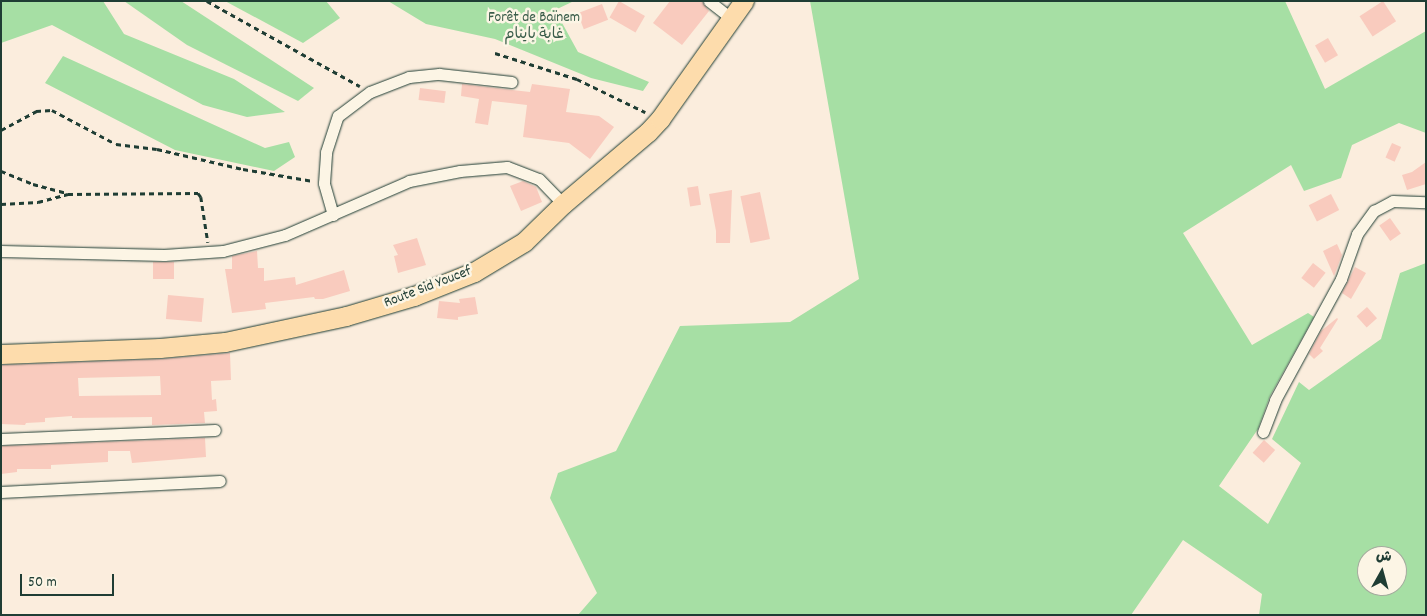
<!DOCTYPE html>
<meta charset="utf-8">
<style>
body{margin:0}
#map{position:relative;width:1427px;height:616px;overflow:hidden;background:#fbeddd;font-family:Dekko,"Playpen Sans Arabic",sans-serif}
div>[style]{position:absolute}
.green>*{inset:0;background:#a6dfa4}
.building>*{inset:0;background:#f9cbbe;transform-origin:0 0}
.path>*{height:2.5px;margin-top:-1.25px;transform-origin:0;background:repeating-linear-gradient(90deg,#1f3d34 0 5px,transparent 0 9px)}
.roads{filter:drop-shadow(0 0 1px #1f3d34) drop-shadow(0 0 1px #1f3d34)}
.street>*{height:11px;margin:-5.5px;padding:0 5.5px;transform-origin:5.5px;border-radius:5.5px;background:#fcf5e5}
.primary>*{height:19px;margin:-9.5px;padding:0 9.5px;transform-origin:9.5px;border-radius:9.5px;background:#fddcac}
span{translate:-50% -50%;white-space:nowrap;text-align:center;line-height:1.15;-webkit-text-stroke:5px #fcf5e5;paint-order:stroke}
.park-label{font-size:15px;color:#3a5d4a}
.street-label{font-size:15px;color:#1f3d34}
.frame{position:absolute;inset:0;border:2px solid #1f3d34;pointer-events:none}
.north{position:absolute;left:1357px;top:546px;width:50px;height:50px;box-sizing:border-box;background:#fcf5e5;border:1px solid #a4ab9e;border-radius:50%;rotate:7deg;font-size:14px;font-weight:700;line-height:20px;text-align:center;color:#1f3d34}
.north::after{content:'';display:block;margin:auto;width:18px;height:22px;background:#1f3d34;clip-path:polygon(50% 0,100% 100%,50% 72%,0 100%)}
.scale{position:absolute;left:20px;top:574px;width:94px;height:22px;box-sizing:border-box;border:2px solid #1f3d34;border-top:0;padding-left:6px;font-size:15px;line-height:18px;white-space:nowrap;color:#1f3d34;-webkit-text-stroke:4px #fcf5e5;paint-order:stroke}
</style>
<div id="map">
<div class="green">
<div style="clip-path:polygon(1px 1px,103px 1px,124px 34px,234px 79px,285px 112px,247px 117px,203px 105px,52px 25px,1px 43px)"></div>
<div style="clip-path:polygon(124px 1px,181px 1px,314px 88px,298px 101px,187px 45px)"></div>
<div style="clip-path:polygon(225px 1px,326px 1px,340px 18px,303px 43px)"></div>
<div style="clip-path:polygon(388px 1px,574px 1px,555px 10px,578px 52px,649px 82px,643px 91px,591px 78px,495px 39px,426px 24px)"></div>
<div style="clip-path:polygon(evenodd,810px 1px,1285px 1px,1325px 89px,1426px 31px,1426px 133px,1399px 123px,1352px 145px,1341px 178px,1304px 191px,1291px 165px,1183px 233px,1252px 345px,1308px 313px,1314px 317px,1270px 396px,1258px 429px,1219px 486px,1268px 524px,1301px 463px,1272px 439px,1299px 382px,1309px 390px,1381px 339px,1400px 273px,1426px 263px,1426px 615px,1259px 615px,1262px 594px,1183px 540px,1131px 615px,578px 615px,597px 593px,550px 498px,558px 473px,616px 451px,680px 326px,790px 322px,859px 279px,810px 1px,1367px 556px,1397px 556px,1397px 586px,1367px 586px,1367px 556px)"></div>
<div style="clip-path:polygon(63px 56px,265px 148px,289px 142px,295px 157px,274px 171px,175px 150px,45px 83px)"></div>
</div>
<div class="building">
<div style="left:619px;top:1px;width:30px;height:19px;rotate:30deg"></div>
<div style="clip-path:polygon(670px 1px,702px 1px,709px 11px,682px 45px,653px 23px)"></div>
<div style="left:1383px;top:1px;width:24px;height:28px;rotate:57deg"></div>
<div style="left:602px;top:4px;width:17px;height:26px;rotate:69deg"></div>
<div style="left:1328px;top:38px;width:20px;height:15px;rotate:60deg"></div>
<div style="clip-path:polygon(462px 84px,530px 92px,532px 84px,570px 89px,566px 112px,599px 116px,614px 127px,590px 159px,569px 143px,523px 137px,527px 105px,492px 101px,488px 125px,475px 123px,479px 99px,461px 96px)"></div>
<div style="left:420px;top:88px;width:26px;height:12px;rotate:7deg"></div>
<div style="left:1392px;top:143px;width:10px;height:16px;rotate:24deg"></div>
<div style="clip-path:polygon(1426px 162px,1426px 184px,1407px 190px,1402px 175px,1412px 172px)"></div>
<div style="clip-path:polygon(523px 181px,536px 187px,542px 202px,521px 211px,510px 186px)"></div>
<div style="left:698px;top:186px;width:19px;height:11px;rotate:81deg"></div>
<div style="clip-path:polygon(732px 190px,730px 243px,716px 243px,716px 231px,709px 194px)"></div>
<div style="left:760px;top:192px;width:48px;height:20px;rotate:78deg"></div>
<div style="left:1331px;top:194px;width:18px;height:25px;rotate:63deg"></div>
<div style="left:1390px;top:218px;width:19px;height:13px;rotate:55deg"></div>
<div style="clip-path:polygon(417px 238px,426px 265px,398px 273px,394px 256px,398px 255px,393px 245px)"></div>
<div style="clip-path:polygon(1337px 244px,1342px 255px,1334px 276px,1323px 251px)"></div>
<div style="clip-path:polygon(257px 251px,258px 268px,264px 268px,264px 281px,295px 277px,296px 285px,344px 270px,350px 291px,323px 299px,315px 299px,314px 297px,265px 303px,266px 309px,232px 313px,225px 269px,232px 269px,232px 256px)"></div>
<div style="left:153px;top:262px;width:21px;height:17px"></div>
<div style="left:1313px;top:263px;width:16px;height:19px;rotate:38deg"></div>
<div style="clip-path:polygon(1355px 267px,1366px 273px,1351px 299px,1342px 293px)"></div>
<div style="left:168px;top:295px;width:36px;height:24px;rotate:5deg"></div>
<div style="clip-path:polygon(475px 297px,478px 314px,458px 317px,458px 320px,437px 318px,439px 301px,460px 303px,459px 299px)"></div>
<div style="left:1367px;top:307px;width:15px;height:14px;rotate:48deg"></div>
<div style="clip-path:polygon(1337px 318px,1338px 319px,1320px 348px,1323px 351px,1314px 359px,1309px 354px,1321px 331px)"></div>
<div style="clip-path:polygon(evenodd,230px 353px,231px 380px,211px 381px,212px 400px,216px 399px,217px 411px,204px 412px,205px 423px,152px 425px,152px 417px,72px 418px,72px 416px,45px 418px,45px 422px,26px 423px,25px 425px,1px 424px,1px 365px,161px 359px,230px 353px,160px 376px,161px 395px,79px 396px,78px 378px,160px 376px)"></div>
<div style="clip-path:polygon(205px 438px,206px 457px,132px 463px,130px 451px,108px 451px,108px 462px,51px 465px,51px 469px,17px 469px,17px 472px,1px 474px,2px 446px)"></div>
<div style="left:1264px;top:440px;width:15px;height:17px;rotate:42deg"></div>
</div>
<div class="path">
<div style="left:207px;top:1px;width:175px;rotate:29.1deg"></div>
<div style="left:495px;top:53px;width:86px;rotate:17.6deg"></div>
<div style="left:577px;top:79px;width:76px;rotate:25.9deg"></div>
<div style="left:1px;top:130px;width:40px;rotate:-28deg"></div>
<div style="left:36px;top:111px;width:16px;rotate:-4deg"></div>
<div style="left:52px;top:110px;width:72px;rotate:28deg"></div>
<div style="left:116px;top:144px;width:41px;rotate:7deg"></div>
<div style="left:157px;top:149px;width:88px;rotate:13.1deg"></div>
<div style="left:243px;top:169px;width:71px;rotate:9.7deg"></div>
<div style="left:1px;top:171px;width:35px;rotate:22deg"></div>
<div style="left:33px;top:184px;width:34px;rotate:15deg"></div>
<div style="left:1px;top:204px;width:37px;rotate:-3deg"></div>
<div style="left:38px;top:202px;width:31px;rotate:-15deg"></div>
<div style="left:68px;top:194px;width:130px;rotate:-0.4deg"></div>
<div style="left:198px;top:193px;width:5px;rotate:53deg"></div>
<div style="left:201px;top:197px;width:46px;rotate:81.2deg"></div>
</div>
<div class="roads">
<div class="street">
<div style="left:709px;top:1px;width:29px;rotate:38deg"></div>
<div style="left:333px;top:215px;width:33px;rotate:-106deg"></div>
<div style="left:324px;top:183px;width:31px;rotate:-86deg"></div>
<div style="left:326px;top:152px;width:38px;rotate:-72deg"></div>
<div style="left:338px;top:116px;width:40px;rotate:-37deg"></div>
<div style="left:370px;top:92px;width:42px;rotate:-21deg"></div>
<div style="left:409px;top:77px;width:30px;rotate:-6deg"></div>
<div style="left:439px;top:74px;width:73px;rotate:6.3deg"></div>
<div style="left:1px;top:251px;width:163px;rotate:1.4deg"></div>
<div style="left:164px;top:255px;width:59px;rotate:-3.9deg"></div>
<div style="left:223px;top:251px;width:64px;rotate:-14.5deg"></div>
<div style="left:285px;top:235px;width:135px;rotate:-23.5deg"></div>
<div style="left:409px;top:181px;width:52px;rotate:-11.1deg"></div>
<div style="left:460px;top:171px;width:47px;rotate:-4.9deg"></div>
<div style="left:507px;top:167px;width:34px;rotate:21deg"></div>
<div style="left:539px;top:179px;width:35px;rotate:46deg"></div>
<div style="left:1263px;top:432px;width:34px;rotate:-69deg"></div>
<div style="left:1275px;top:400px;width:138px;rotate:-61.4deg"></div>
<div style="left:1341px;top:279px;width:48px;rotate:-70.4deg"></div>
<div style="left:1357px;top:234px;width:29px;rotate:-54deg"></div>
<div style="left:1374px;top:211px;width:21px;rotate:-28deg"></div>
<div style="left:1393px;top:201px;width:33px;rotate:2deg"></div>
<div style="left:1px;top:439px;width:214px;rotate:-2.4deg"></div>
<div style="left:1px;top:492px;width:219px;rotate:-2.9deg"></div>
</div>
<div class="primary">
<div style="left:1px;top:354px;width:159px;rotate:-2.2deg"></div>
<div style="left:160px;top:348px;width:65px;rotate:-5.3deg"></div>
<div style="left:225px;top:342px;width:124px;rotate:-12.1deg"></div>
<div style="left:346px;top:316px;width:71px;rotate:-16.4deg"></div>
<div style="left:414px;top:296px;width:65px;rotate:-21.8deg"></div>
<div style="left:474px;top:272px;width:58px;rotate:-31deg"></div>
<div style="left:524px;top:242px;width:54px;rotate:-44.3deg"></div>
<div style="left:563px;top:204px;width:111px;rotate:-40.3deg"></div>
<div style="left:648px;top:132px;width:18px;rotate:-47deg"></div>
<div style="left:660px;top:119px;width:145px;rotate:-54.6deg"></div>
</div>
</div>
<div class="park-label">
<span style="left:534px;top:27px">Forêt de Baïnem<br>غابة باينام</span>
</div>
<div class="street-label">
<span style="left:428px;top:288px;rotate:-21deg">Route Sid Youcef</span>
</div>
<div class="frame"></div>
<div class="north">ش</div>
<div class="scale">50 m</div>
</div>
